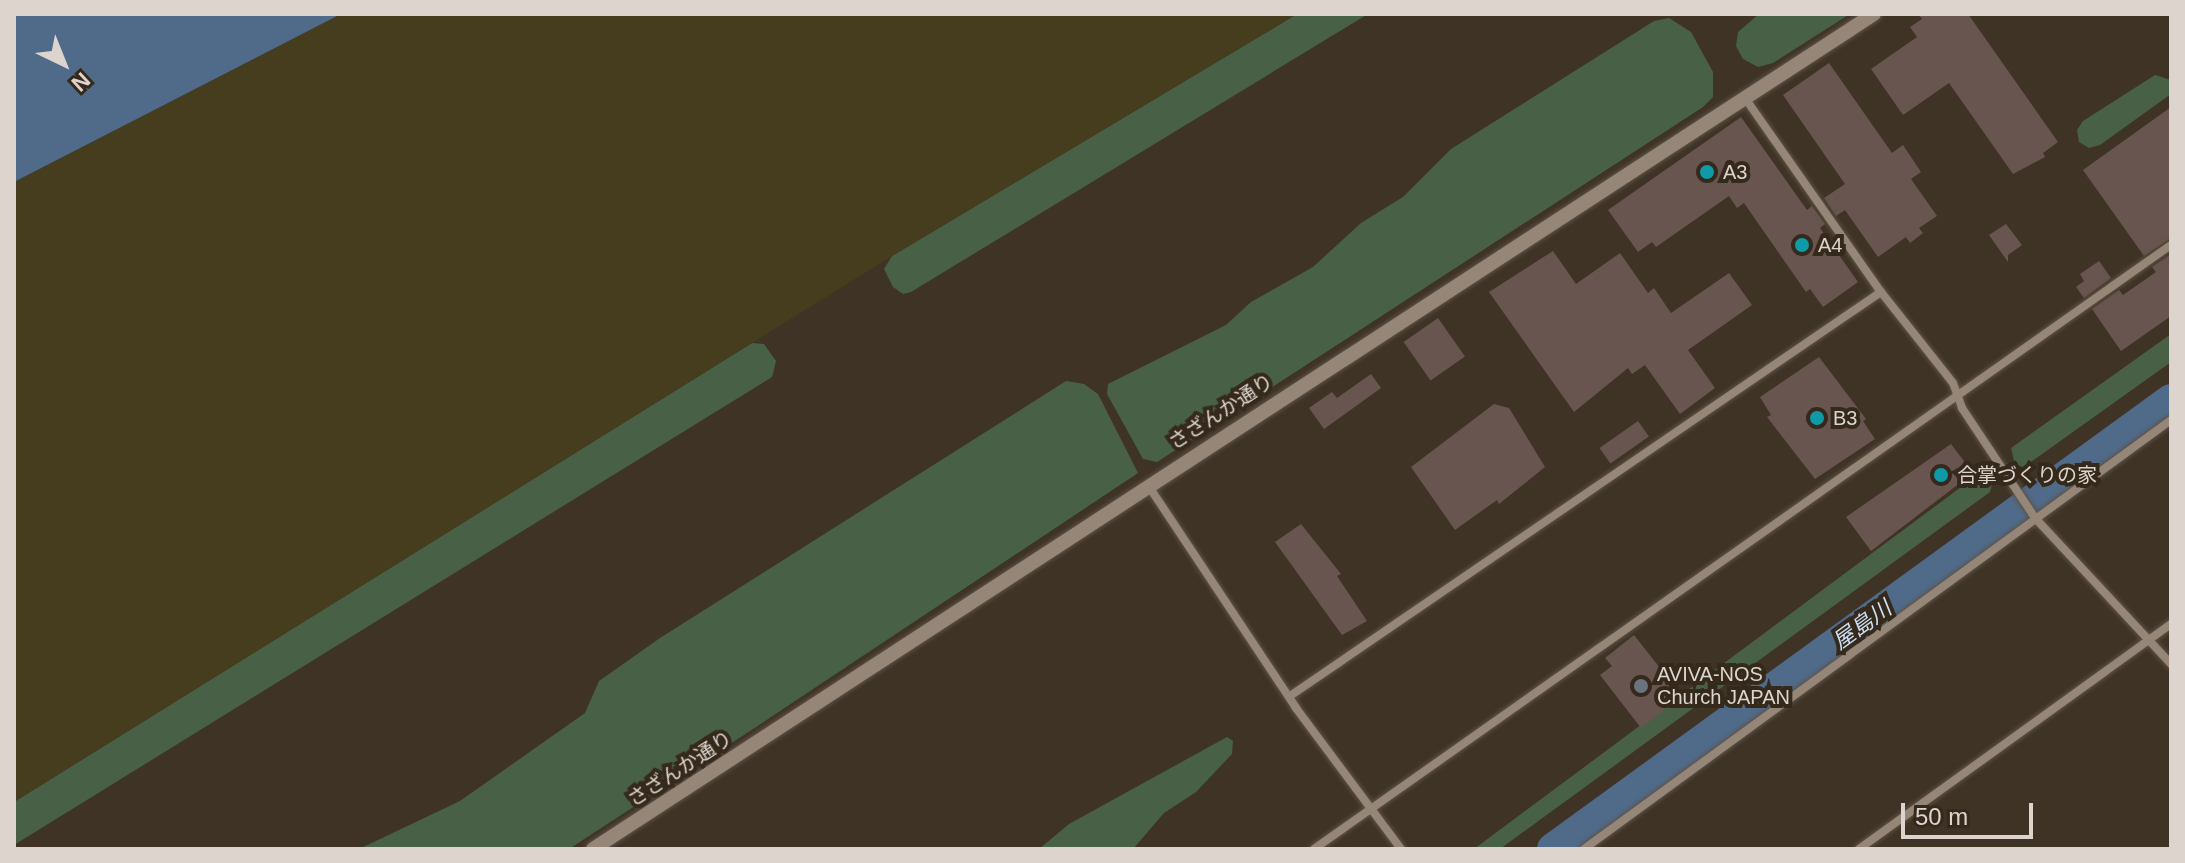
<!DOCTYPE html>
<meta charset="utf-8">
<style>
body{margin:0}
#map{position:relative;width:2185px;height:863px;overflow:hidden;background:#3f3326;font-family:Helvetica,"Noto Sans JP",sans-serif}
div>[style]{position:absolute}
.green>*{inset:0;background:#486046}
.sand>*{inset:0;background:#453d1d}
.water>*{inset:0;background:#506b8a}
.river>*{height:32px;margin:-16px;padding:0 16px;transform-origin:16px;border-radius:16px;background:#506b8a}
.building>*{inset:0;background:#69554f;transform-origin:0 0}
.roads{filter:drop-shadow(0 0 2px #5d5247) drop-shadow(0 0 2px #5d5247)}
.minor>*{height:8px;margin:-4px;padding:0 4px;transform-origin:4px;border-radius:4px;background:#958677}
.tertiary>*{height:14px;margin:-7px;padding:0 7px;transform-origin:7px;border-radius:7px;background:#958677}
.dots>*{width:22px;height:22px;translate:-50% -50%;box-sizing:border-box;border:4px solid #35291c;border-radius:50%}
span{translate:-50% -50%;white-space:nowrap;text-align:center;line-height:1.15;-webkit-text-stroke:8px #35291c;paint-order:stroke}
.poi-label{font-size:20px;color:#ddd5cd}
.left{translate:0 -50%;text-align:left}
.street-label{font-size:20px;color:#ddd5cd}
.water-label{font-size:22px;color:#cde0f5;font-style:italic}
.frame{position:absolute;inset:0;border:16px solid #ddd5cd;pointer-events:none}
.north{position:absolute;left:24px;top:24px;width:80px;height:80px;-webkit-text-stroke:6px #35291c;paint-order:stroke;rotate:137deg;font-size:22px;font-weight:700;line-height:32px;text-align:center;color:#ddd5cd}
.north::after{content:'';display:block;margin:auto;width:28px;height:36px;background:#ddd5cd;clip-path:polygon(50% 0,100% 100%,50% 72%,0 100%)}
.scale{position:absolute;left:1901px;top:803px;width:132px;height:36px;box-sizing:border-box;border:4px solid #ddd5cd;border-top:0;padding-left:10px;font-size:24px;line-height:28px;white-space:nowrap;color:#ddd5cd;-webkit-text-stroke:6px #35291c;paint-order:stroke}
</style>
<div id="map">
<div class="green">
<div style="clip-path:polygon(1297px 14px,1368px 14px,911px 292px,903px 294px,893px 287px,884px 269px,892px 256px)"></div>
<div style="clip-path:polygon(1759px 14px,1850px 14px,1773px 63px,1758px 67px,1743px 59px,1736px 46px,1738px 32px)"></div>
<div style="clip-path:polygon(1669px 18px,1691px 32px,1713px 72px,1713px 97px,1703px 107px,1157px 462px,1143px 459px,1107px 394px,1108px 384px,1226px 325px,1251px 302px,1313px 267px,1361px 223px,1403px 197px,1451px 149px,1654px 21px)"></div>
<div style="clip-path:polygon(2155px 75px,2171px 80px,2171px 94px,2100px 145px,2089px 148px,2079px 142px,2077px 130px,2083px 121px)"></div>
<div style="clip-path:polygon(2171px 334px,2171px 362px,2024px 467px,2015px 465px,2011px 448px)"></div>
<div style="clip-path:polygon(752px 343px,764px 344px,776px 361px,772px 377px,14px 845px,14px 802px)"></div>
<div style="clip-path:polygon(1066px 381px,1084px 384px,1098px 394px,1138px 473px,747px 733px,569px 849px,359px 849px,460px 801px,585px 713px,599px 681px,660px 638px)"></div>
<div style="clip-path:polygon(1984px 470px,1993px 480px,1990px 492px,1500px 849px,1474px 849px)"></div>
<div style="clip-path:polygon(1227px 737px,1233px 741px,1232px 754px,1196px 792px,1164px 813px,1133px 849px,1039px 849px,1069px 824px)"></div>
</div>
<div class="sand">
<div style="clip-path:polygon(341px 14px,1297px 14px,892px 256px,14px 802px,14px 182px)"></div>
</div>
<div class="water">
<div style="clip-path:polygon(14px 14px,341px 14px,14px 182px)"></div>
</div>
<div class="river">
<div style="left:1553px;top:849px;width:764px;rotate:-36deg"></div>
</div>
<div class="building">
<div style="clip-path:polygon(1918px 14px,1968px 14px,2058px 142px,2043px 153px,2045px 157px,2013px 174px,1949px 83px,1903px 115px,1871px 69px,1917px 37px,1910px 27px,1922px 19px)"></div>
<div style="clip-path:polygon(1829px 63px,1892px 153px,1903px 145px,1921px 172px,1911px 179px,1937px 216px,1919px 228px,1923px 233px,1910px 243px,1906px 237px,1878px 257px,1845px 210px,1836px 216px,1824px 198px,1845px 184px,1783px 95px)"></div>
<div style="clip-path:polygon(2171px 107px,2171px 238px,2144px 256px,2083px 170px)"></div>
<div style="clip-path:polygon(1741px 117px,1807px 210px,1812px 206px,1825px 224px,1820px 228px,1858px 282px,1823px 307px,1810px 289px,1806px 292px,1744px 203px,1737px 208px,1729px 196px,1656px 247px,1652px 242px,1638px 252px,1608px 210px)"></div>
<div style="clip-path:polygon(2006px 224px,2022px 245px,2008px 255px,2008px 262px,1989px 235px)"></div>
<div style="clip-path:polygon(1553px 251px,1576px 284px,1620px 253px,1648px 293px,1654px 288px,1671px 313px,1729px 273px,1752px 305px,1688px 350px,1715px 388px,1680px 414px,1645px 365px,1632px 374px,1628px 368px,1574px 412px,1489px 292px)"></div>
<div style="clip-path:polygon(2171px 254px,2171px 316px,2121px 351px,2092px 309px,2119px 290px,2123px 295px,2156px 272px,2152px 267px)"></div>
<div style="clip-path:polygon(2099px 261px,2111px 278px,2084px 298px,2076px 287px,2084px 281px,2080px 274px)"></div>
<div style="left:1438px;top:318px;width:47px;height:42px;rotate:55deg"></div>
<div style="clip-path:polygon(1819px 357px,1866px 419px,1863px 421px,1875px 439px,1815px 479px,1767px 417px,1771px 415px,1760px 397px)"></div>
<div style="clip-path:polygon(1371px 374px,1381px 388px,1324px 429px,1309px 408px,1332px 392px,1337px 398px)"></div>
<div style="clip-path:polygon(1494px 404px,1509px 408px,1545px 467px,1499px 504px,1497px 500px,1455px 530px,1411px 467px)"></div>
<div style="left:1638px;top:421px;width:19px;height:47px;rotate:55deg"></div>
<div style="clip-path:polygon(1951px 444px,1973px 473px,1871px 551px,1846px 517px)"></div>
<div style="clip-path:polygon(1301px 524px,1341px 574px,1337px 576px,1367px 621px,1342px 635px,1275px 542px)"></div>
<div style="clip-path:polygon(1634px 635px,1682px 696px,1641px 728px,1600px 675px,1612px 666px,1605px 658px)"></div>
</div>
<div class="roads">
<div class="minor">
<div style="left:1745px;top:98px;width:237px;rotate:55deg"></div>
<div style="left:1881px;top:292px;width:116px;rotate:51.6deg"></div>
<div style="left:1953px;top:383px;width:27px;rotate:70deg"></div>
<div style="left:1962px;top:408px;width:132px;rotate:56.4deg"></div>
<div style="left:2035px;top:518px;width:200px;rotate:47deg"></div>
<div style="left:1148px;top:485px;width:268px;rotate:56.4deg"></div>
<div style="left:1296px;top:708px;width:176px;rotate:53.3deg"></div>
<div style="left:1290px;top:696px;width:716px;rotate:-34.36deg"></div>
<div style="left:1314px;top:849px;width:1048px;rotate:-35.18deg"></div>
<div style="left:1584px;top:849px;width:727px;rotate:-36.16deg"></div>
<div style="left:1859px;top:849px;width:385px;rotate:-35.8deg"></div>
</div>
<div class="tertiary">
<div style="left:593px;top:849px;width:1529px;rotate:-33.1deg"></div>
</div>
</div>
<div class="dots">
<div style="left:1707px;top:172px;background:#0f9aa8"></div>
<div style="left:1802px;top:245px;background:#0f9aa8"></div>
<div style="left:1817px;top:418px;background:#0f9aa8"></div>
<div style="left:1941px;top:475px;background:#0f9aa8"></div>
<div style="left:1641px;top:686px;background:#6b7280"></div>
</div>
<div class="poi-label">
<span class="left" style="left:1723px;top:172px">A3</span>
<span class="left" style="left:1818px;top:245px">A4</span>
<span class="left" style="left:1833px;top:418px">B3</span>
<span class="left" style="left:1957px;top:475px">合掌づくりの家</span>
<span class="left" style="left:1657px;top:686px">AVIVA-NOS<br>Church JAPAN</span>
</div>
<div class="street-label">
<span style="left:1221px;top:412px;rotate:-33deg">さざんか通り</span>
<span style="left:680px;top:769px;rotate:-33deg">さざんか通り</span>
</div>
<div class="water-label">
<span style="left:1862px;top:625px;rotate:-36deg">屋島川</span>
</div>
<div class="frame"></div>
<div class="north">N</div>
<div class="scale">50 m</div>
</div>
